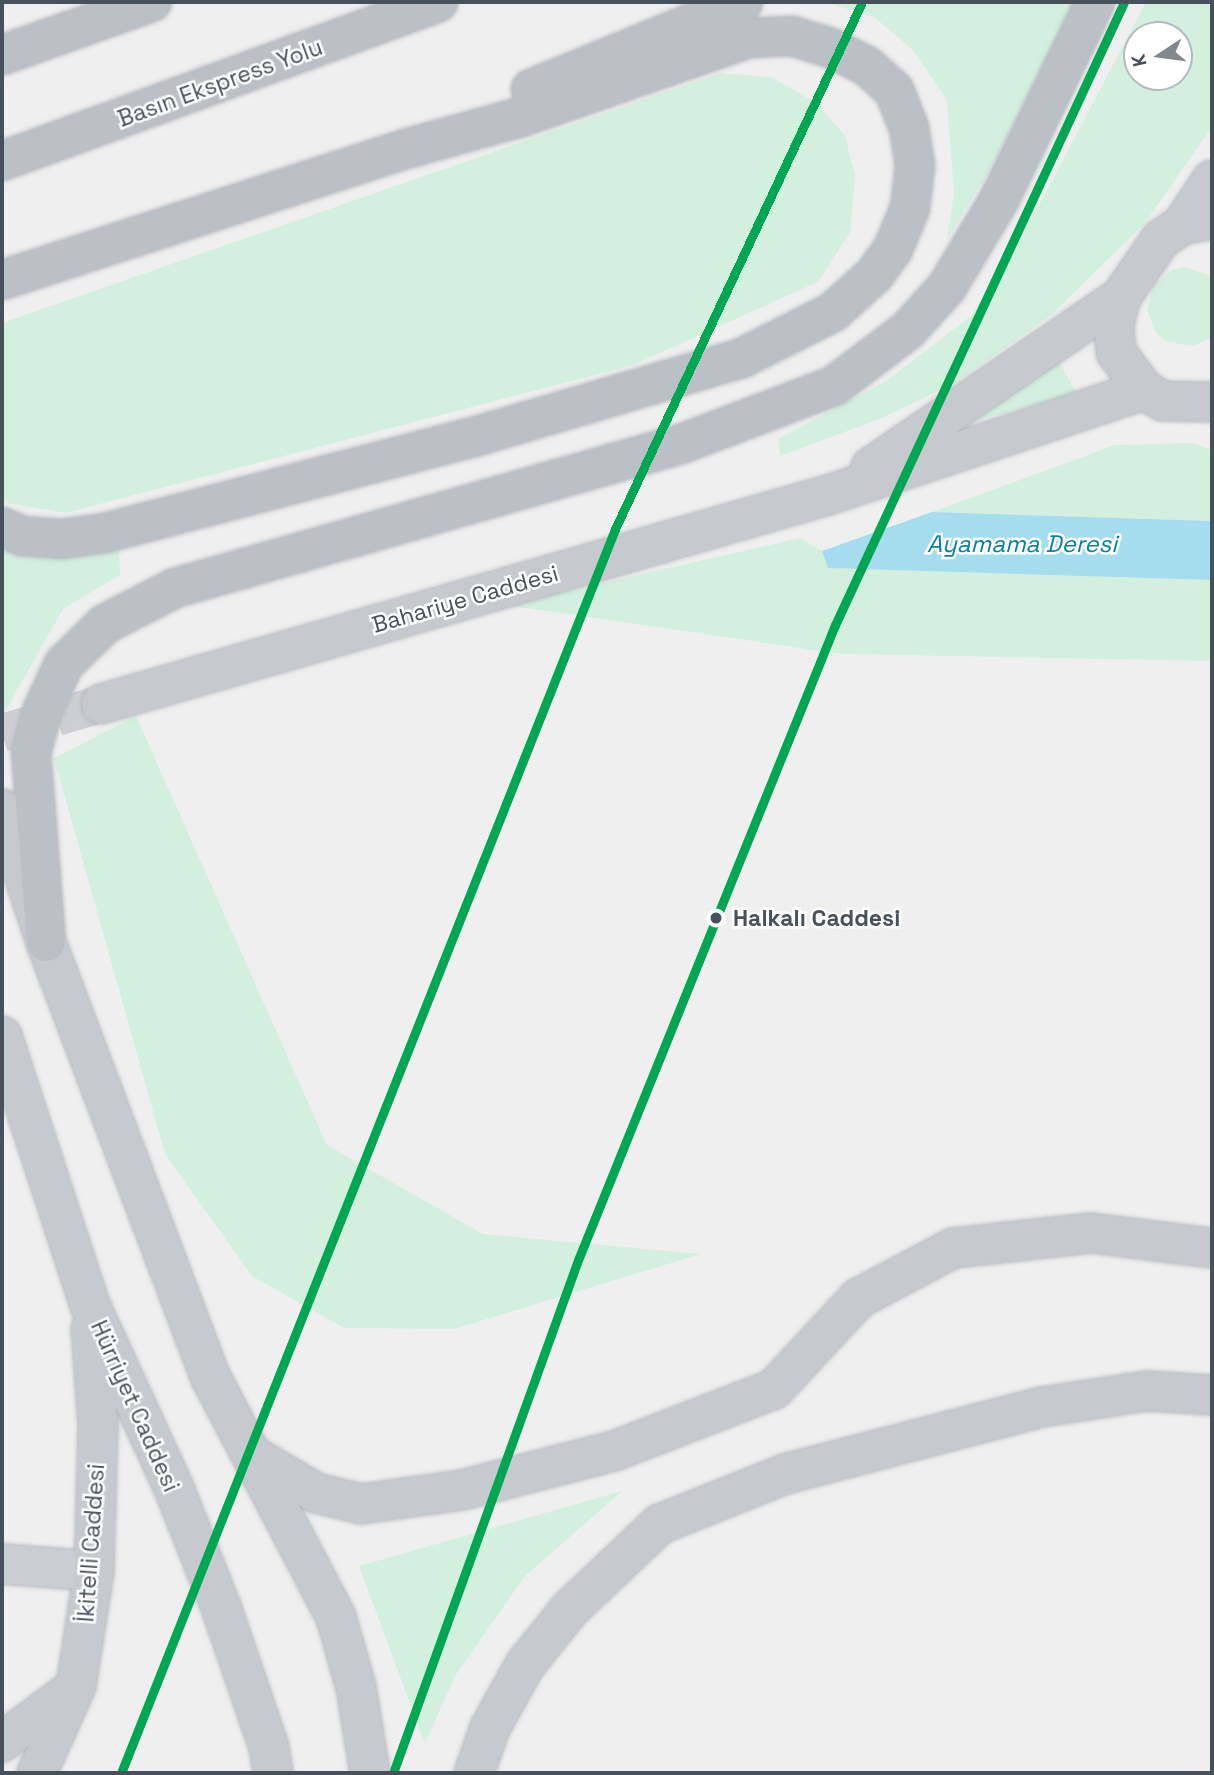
<!DOCTYPE html>
<meta charset="utf-8">
<style>
body{margin:0}
#map{position:relative;width:1214px;height:1775px;overflow:hidden;background:#f0efef;font-family:"Space Grotesk",sans-serif}
div>[style]{position:absolute}
.green>*{inset:0;background:#d3f0de}
.water>*{inset:0;background:#a6ddee}
.major-tunnel>*{height:38px;margin-top:-19px;transform-origin:0;background:repeating-linear-gradient(90deg,#cecfd2 0 38px,transparent 0 57px)}
.roads{filter:drop-shadow(0 0 2px #b4b9bf) drop-shadow(0 0 2px #b4b9bf)}
.minor>*{height:38px;margin:-19px;padding:0 19px;transform-origin:19px;border-radius:19px;background:#cbced0}
.major>*{height:38px;margin:-19px;padding:0 19px;transform-origin:19px;border-radius:19px;background:#c6cace}
.highway>*{height:38px;margin:-19px;padding:0 19px;transform-origin:19px;border-radius:19px;background:#bbc0c6}
.metro-1>*{height:9px;margin:-4.5px;padding:0 4.5px;transform-origin:4.5px;border-radius:4.5px;background:#00a651}
.dots>*{width:19px;height:19px;translate:-50% -50%;box-sizing:border-box;border:4px solid #fff;border-radius:50%}
span{translate:-50% -50%;white-space:nowrap;text-align:center;line-height:1.15;-webkit-text-stroke:5px #fff;paint-order:stroke}
.street-label{font-size:23px;color:#46515c}
.stop-label{font-size:23px;color:#46515c;font-weight:700}
.left{translate:0 -50%;text-align:left}
.water-label{font-size:24px;color:#097fa4;font-style:italic}
.frame{position:absolute;inset:0;border:4px solid #46515c;pointer-events:none}
.north{position:absolute;left:1123px;top:21px;width:70px;height:70px;box-sizing:border-box;background:#fff;border:2px solid #b5b9be;border-radius:50%;rotate:257deg;font-size:19px;font-weight:700;line-height:28px;text-align:center;color:#46515c}
.north::after{content:'';display:block;margin:auto;width:24px;height:32px;background:#82888f;clip-path:polygon(50% 0,100% 100%,50% 72%,0 100%)}
</style>
<div id="map">
<div class="green">
<div style="clip-path:polygon(824px 2px,1076px 2px,988px 173px,947px 239px,954px 194px,947px 100px,913px 50px,874px 17px)"></div>
<div style="clip-path:polygon(evenodd,1146px 2px,1212px 2px,1212px 127px,1145px 223px,1051px 315px,955px 383px,882px 418px,780px 456px,778px 439px,886px 381px,972px 315px,1044px 196px,1146px 2px,1179px 35px,1179px 77px,1137px 77px,1137px 35px,1179px 35px)"></div>
<div style="clip-path:polygon(720px 73px,771px 77px,817px 103px,845px 136px,855px 176px,850px 232px,818px 282px,633px 365px,65px 513px,2px 502px,2px 323px)"></div>
<div style="clip-path:polygon(1184px 267px,1212px 276px,1212px 337px,1194px 346px,1167px 342px,1156px 333px,1147px 310px,1153px 286px,1172px 270px)"></div>
<div style="clip-path:polygon(1055px 355px,1077px 393px,974px 421px)"></div>
<div style="clip-path:polygon(1193px 443px,1212px 450px,1212px 521px,932px 512px,1115px 445px)"></div>
<div style="clip-path:polygon(800px 538px,822px 551px,829px 568px,1212px 580px,1212px 661px,841px 654px,506px 605px)"></div>
<div style="clip-path:polygon(2px 544px,119px 548px,120px 575px,63px 609px,2px 717px)"></div>
<div style="clip-path:polygon(136px 716px,327px 1145px,483px 1234px,701px 1254px,454px 1329px,344px 1328px,252px 1276px,165px 1154px,54px 758px)"></div>
<div style="clip-path:polygon(622px 1491px,525px 1576px,455px 1676px,425px 1744px,359px 1566px)"></div>
</div>
<div class="water">
<div style="clip-path:polygon(932px 512px,1212px 521px,1212px 580px,828px 568px,822px 551px)"></div>
</div>
<div class="major-tunnel">
<div style="left:2px;top:733px;width:103px;rotate:-16.3deg"></div>
</div>
<div class="roads">
<div class="minor">
<div style="left:2px;top:1564px;width:92px;rotate:4.4deg"></div>
</div>
<div class="major">
<div style="left:1212px;top:219px;width:31px;rotate:169deg"></div>
<div style="left:1182px;top:225px;width:25px;rotate:146deg"></div>
<div style="left:1161px;top:239px;width:70px;rotate:124.6deg"></div>
<div style="left:1121px;top:297px;width:28px;rotate:105deg"></div>
<div style="left:1114px;top:324px;width:28px;rotate:86deg"></div>
<div style="left:1116px;top:352px;width:47px;rotate:53.6deg"></div>
<div style="left:1144px;top:390px;width:22px;rotate:30deg"></div>
<div style="left:1163px;top:401px;width:49px;rotate:1.2deg"></div>
<div style="left:1182px;top:225px;width:54px;rotate:-56.3deg"></div>
<div style="left:871px;top:467px;width:302px;rotate:-34.2deg"></div>
<div style="left:101px;top:704px;width:756px;rotate:-16.04deg"></div>
<div style="left:828px;top:495px;width:333px;rotate:-18.4deg"></div>
<div style="left:2px;top:809px;width:140px;rotate:71.7deg"></div>
<div style="left:46px;top:942px;width:466px;rotate:69.3deg"></div>
<div style="left:211px;top:1378px;width:270px;rotate:62.4deg"></div>
<div style="left:336px;top:1617px;width:73px;rotate:74.1deg"></div>
<div style="left:356px;top:1687px;width:87px;rotate:80.8deg"></div>
<div style="left:2px;top:1036px;width:283px;rotate:71.9deg"></div>
<div style="left:90px;top:1305px;width:205px;rotate:65.4deg"></div>
<div style="left:175px;top:1491px;width:128px;rotate:68.4deg"></div>
<div style="left:222px;top:1610px;width:145px;rotate:71.1deg"></div>
<div style="left:269px;top:1747px;width:26px;rotate:81deg"></div>
<div style="left:252px;top:1455px;width:74px;rotate:30.7deg"></div>
<div style="left:316px;top:1493px;width:46px;rotate:13.7deg"></div>
<div style="left:361px;top:1504px;width:102px;rotate:-7.9deg"></div>
<div style="left:462px;top:1490px;width:157px;rotate:-14.4deg"></div>
<div style="left:614px;top:1451px;width:172px;rotate:-21.2deg"></div>
<div style="left:774px;top:1389px;width:125px;rotate:-47deg"></div>
<div style="left:859px;top:1298px;width:106px;rotate:-28deg"></div>
<div style="left:953px;top:1248px;width:139px;rotate:-6.2deg"></div>
<div style="left:1091px;top:1233px;width:122px;rotate:7.1deg"></div>
<div style="left:2px;top:1742px;width:91px;rotate:-36.5deg"></div>
<div style="left:37px;top:1773px;width:95px;rotate:-65.9deg"></div>
<div style="left:76px;top:1686px;width:116px;rotate:-81.1deg"></div>
<div style="left:94px;top:1571px;width:146px;rotate:-88.4deg"></div>
<div style="left:98px;top:1425px;width:97px;rotate:-94.1deg"></div>
<div style="left:474px;top:1773px;width:48px;rotate:-70.4deg"></div>
<div style="left:490px;top:1728px;width:72px;rotate:-60.9deg"></div>
<div style="left:525px;top:1665px;width:72px;rotate:-51.2deg"></div>
<div style="left:570px;top:1609px;width:124px;rotate:-43.4deg"></div>
<div style="left:660px;top:1524px;width:135px;rotate:-21.8deg"></div>
<div style="left:785px;top:1474px;width:266px;rotate:-14.6deg"></div>
<div style="left:1042px;top:1407px;width:106px;rotate:-8.7deg"></div>
<div style="left:1147px;top:1391px;width:65px;rotate:3.5deg"></div>
</div>
<div class="highway">
<div style="left:2px;top:55px;width:159px;rotate:-19.5deg"></div>
<div style="left:531px;top:89px;width:229px;rotate:-22.3deg"></div>
<div style="left:2px;top:161px;width:464px;rotate:-20deg"></div>
<div style="left:2px;top:280px;width:428px;rotate:-18deg"></div>
<div style="left:409px;top:148px;width:116px;rotate:-15.5deg"></div>
<div style="left:521px;top:117px;width:241px;rotate:-19.1deg"></div>
<div style="left:749px;top:38px;width:43px;rotate:-2.7deg"></div>
<div style="left:792px;top:36px;width:41px;rotate:17.1deg"></div>
<div style="left:831px;top:48px;width:40px;rotate:26.6deg"></div>
<div style="left:867px;top:66px;width:36px;rotate:42deg"></div>
<div style="left:894px;top:90px;width:41px;rotate:68.5deg"></div>
<div style="left:909px;top:128px;width:38px;rotate:81deg"></div>
<div style="left:915px;top:166px;width:42px;rotate:96.8deg"></div>
<div style="left:910px;top:208px;width:44px;rotate:112.5deg"></div>
<div style="left:893px;top:249px;width:32px;rotate:126deg"></div>
<div style="left:874px;top:275px;width:55px;rotate:137.9deg"></div>
<div style="left:833px;top:312px;width:102px;rotate:153.2deg"></div>
<div style="left:742px;top:358px;width:272px;rotate:163.6deg"></div>
<div style="left:481px;top:435px;width:389px;rotate:165.4deg"></div>
<div style="left:105px;top:533px;width:43px;rotate:172.1deg"></div>
<div style="left:62px;top:539px;width:40px;rotate:-175.7deg"></div>
<div style="left:22px;top:536px;width:22px;rotate:-156deg"></div>
<div style="left:46px;top:942px;width:190px;rotate:-94.5deg"></div>
<div style="left:31px;top:753px;width:46px;rotate:-74.7deg"></div>
<div style="left:43px;top:709px;width:50px;rotate:-65deg"></div>
<div style="left:64px;top:664px;width:57px;rotate:-44.3deg"></div>
<div style="left:105px;top:624px;width:79px;rotate:-27.2deg"></div>
<div style="left:175px;top:588px;width:526px;rotate:-15.89deg"></div>
<div style="left:681px;top:444px;width:164px;rotate:-20.8deg"></div>
<div style="left:834px;top:386px;width:93px;rotate:-37.1deg"></div>
<div style="left:908px;top:330px;width:58px;rotate:-47.8deg"></div>
<div style="left:947px;top:287px;width:101px;rotate:-59.1deg"></div>
<div style="left:999px;top:200px;width:220px;rotate:-64.1deg"></div>
</div>
</div>
<div class="metro-1">
<div style="left:121px;top:1773px;width:1338px;rotate:-68.34deg"></div>
<div style="left:615px;top:529px;width:582px;rotate:-64.89deg"></div>
<div style="left:393px;top:1773px;width:545px;rotate:-70.17deg"></div>
<div style="left:578px;top:1260px;width:685px;rotate:-67.97deg"></div>
<div style="left:835px;top:625px;width:687px;rotate:-65.11deg"></div>
</div>
<div class="dots">
<div style="left:716px;top:918px;background:#46515c"></div>
</div>
<div class="street-label">
<span style="left:220px;top:83px;rotate:-20deg">Basın Ekspress Yolu</span>
<span style="left:465px;top:599px;rotate:-16deg">Bahariye Caddesi</span>
<span style="left:135px;top:1406px;rotate:66deg">Hürriyet Caddesi</span>
<span style="left:91px;top:1543px;rotate:-86deg">İkitelli Caddesi</span>
</div>
<div class="stop-label">
<span class="left" style="left:733px;top:918px">Halkalı Caddesi</span>
</div>
<div class="water-label">
<span style="left:1022px;top:544px">Ayamama Deresi</span>
</div>
<div class="frame"></div>
<div class="north">K</div>
</div>
